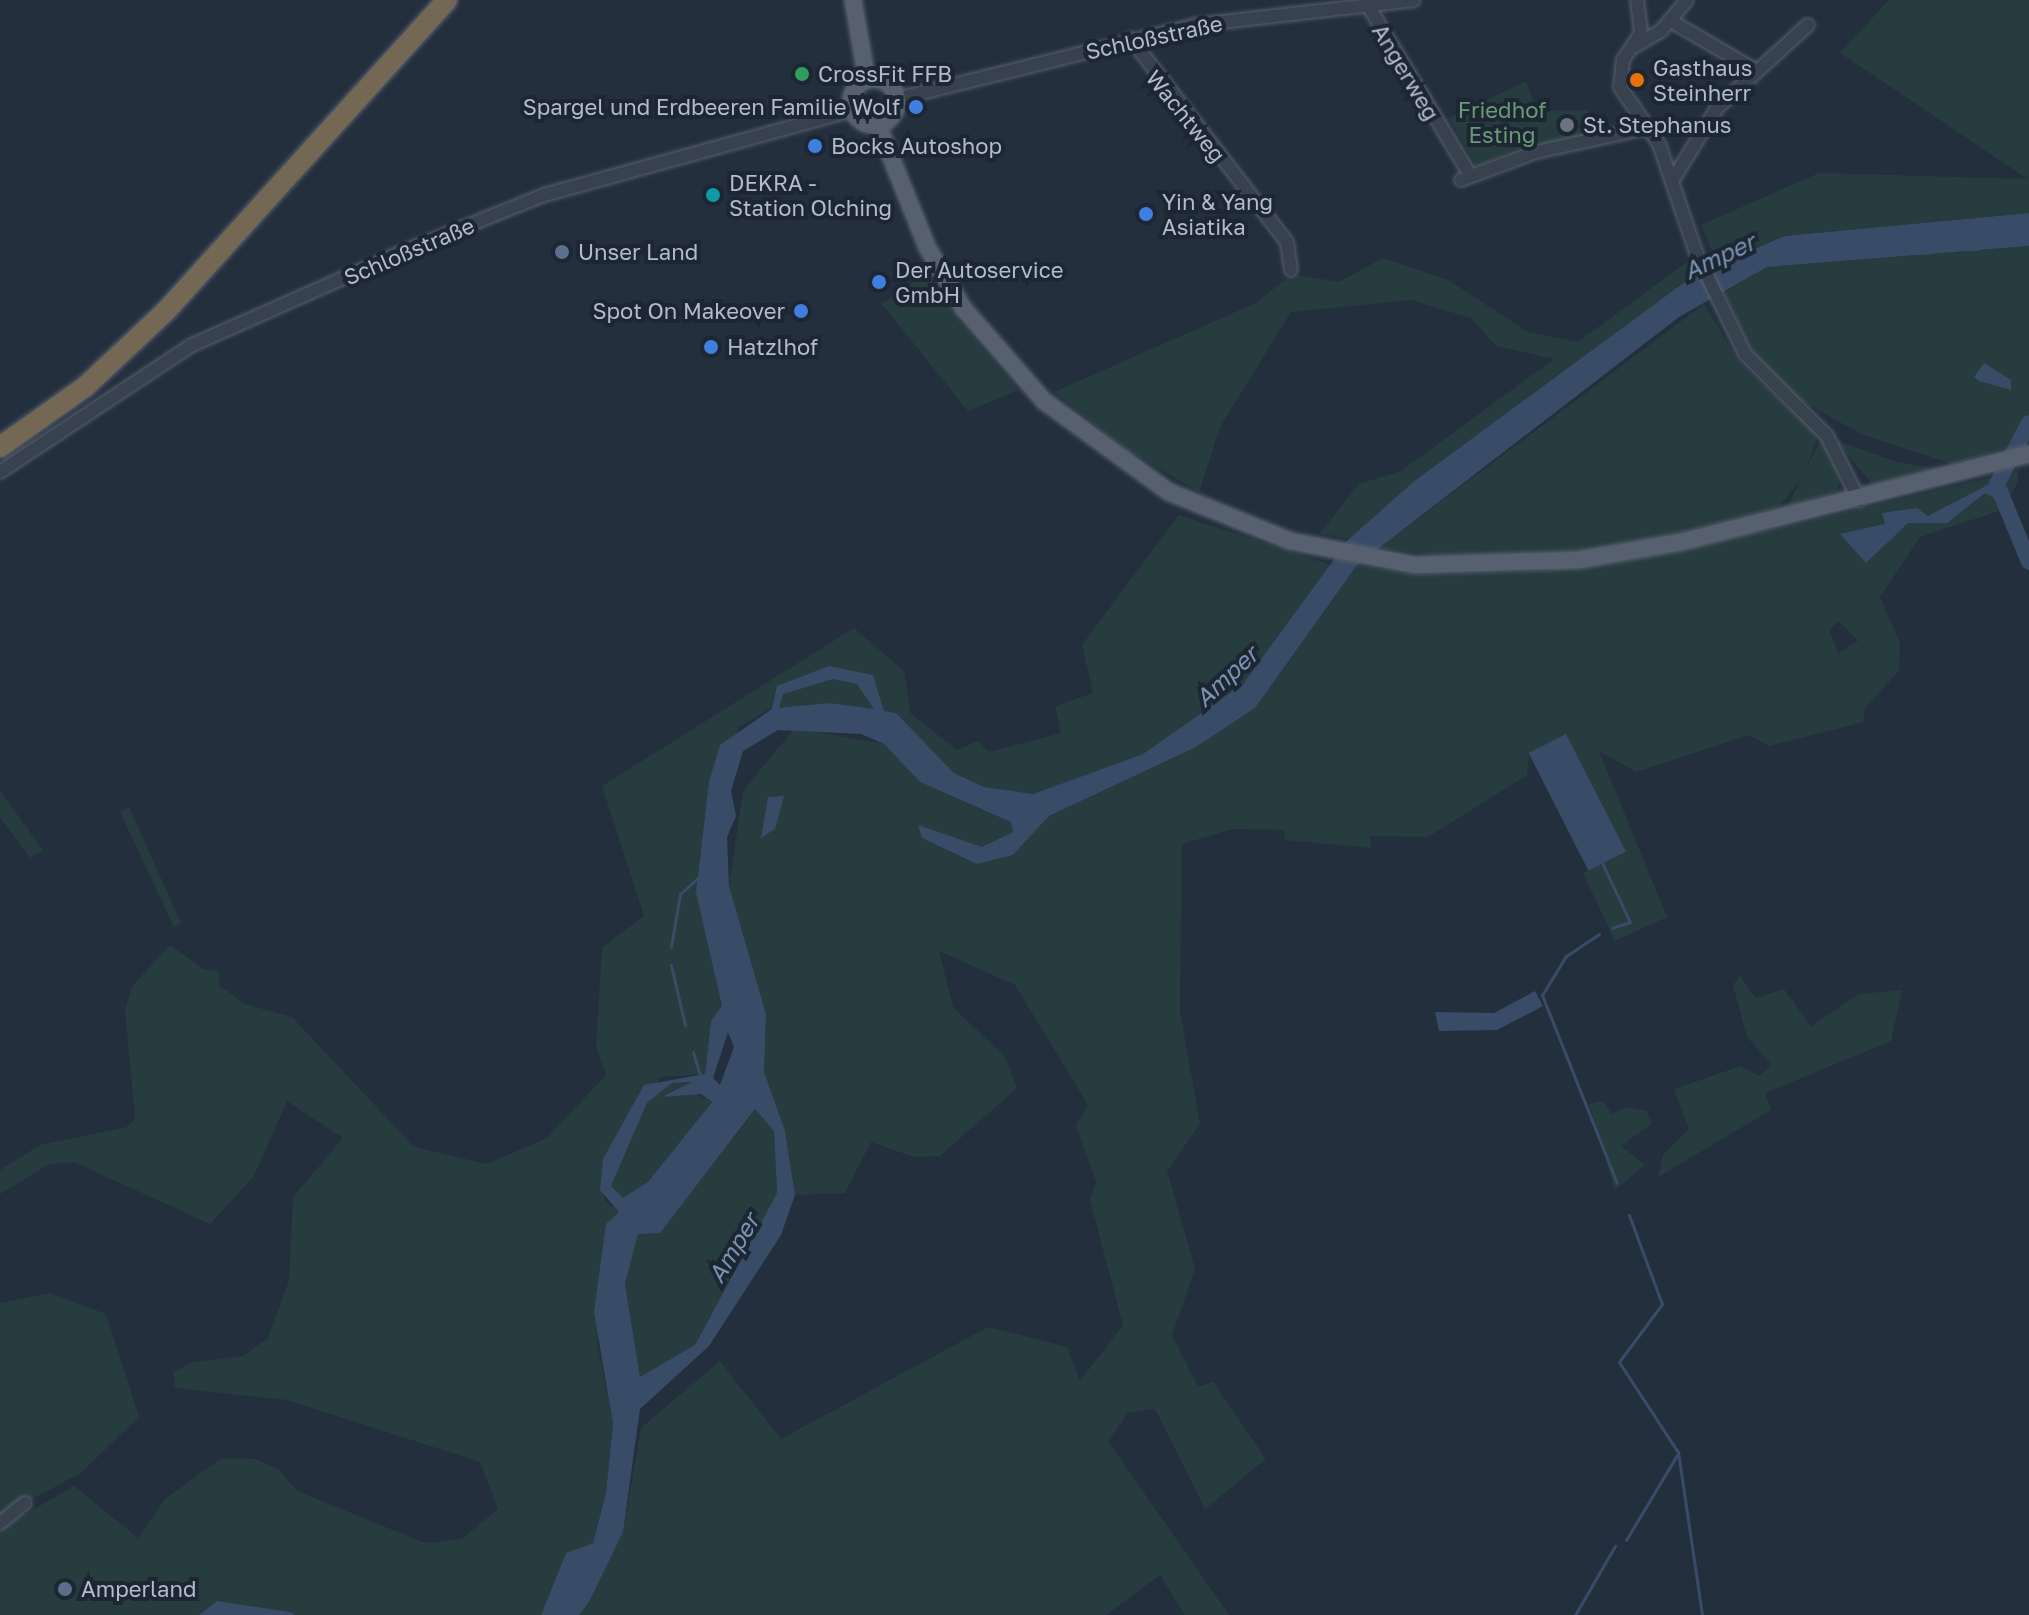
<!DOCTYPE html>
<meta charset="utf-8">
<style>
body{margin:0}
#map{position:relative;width:2029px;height:1615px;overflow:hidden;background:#242f3e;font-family:"Golos Text",sans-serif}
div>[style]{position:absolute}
.green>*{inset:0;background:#263c3f}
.water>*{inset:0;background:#394c67;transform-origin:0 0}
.stream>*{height:3px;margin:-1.5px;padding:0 1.5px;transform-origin:1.5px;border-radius:1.5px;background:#394c67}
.river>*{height:16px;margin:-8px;padding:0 8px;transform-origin:8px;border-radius:8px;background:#394c67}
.roads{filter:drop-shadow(0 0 2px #565f6c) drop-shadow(0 0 2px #565f6c)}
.minor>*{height:12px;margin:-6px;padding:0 6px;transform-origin:6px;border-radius:6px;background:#38414e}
.major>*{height:16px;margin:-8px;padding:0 8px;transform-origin:8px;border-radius:8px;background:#56606e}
.major>.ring{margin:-8px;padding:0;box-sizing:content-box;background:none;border:16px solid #56606e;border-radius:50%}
.highway>*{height:20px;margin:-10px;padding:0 10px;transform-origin:10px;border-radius:10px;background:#746855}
.dots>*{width:22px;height:22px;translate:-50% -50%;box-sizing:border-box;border:4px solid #1d2633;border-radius:50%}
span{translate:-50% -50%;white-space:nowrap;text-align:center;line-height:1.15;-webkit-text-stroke:8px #1d2633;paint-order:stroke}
.street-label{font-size:22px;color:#b4bcc9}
.poi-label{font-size:22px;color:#b4bcc9}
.left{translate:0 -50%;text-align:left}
.right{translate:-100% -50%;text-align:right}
.park-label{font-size:22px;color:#6b9a76}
.water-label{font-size:24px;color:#7c92b1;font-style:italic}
</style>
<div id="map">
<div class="green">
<div style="clip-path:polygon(1889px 0,2029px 0,2029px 213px,1785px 236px,1716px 262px,1701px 225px,1819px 173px,2028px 179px,1840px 53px)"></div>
<div style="clip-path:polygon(1526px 81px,1537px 111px,1589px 110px,1595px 137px,1514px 150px,1477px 167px,1449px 118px)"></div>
<div style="clip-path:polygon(2029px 246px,2029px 441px,1952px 464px,1861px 434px,1795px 397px,1754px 355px,1724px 292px,1767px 267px)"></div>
<div style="clip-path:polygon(1383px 258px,1448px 280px,1528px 332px,1578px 342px,1691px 259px,1697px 273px,1413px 482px,1349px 539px,1320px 533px,1359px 484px,1401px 471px,1554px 359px,1496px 346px,1471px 318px,1411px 300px,1291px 312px,1220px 427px,1199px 492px,1127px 450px,1054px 392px,1256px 303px,1292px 274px,1339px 282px)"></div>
<div style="clip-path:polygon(927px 272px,954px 314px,1018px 390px,968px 411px,882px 304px)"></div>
<div style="clip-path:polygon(1704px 304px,1739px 362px,1818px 435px,1804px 475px,1779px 507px,1627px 546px,1548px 556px,1471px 559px,1379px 548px)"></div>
<div style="clip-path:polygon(1821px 439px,1840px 470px,1838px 491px,1787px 507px)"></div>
<div style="clip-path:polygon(1835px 440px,1897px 462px,1954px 471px,1874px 486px)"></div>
<div style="clip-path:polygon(2018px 470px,2018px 481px,2007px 503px,2003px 474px)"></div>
<div style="clip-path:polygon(evenodd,1993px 477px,2002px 510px,1920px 537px,1880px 597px,1900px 643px,1899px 671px,1866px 707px,1863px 722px,1769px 746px,1749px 735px,1636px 772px,1599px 751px,1667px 917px,1615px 941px,1583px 873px,1624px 852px,1529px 754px,1527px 775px,1428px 837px,1370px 836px,1371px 848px,1285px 840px,1284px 830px,1233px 829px,1182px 844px,1180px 1011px,1200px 1124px,1167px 1171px,1195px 1269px,1172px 1335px,1198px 1387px,1213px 1382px,1266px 1459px,1205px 1509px,1155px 1409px,1128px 1413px,1108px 1441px,1229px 1615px,1185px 1615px,1160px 1575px,1106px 1615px,579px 1615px,623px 1532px,641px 1428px,720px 1361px,781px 1439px,988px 1327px,1067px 1347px,1080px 1381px,1123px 1325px,1090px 1200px,1096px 1182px,1076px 1125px,1088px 1105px,1015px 985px,939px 951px,953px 1007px,1005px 1057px,1017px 1088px,940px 1156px,914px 1157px,871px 1142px,845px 1193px,795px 1195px,785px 1131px,764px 1072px,766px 1014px,729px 886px,743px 791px,795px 728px,884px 744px,920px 782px,1011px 822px,1014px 832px,982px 847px,918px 826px,922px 838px,977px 864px,1013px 855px,1049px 816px,1196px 747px,1255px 708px,1357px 565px,1418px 575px,1549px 570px,1776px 529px,1993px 477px,1839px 621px,1858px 641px,1838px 653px,1829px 630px,1839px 621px)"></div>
<div style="clip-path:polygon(1179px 515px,1331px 565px,1243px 684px,1143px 754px,1033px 794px,984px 787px,954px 773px,896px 713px,829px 703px,768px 710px,739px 727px,696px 893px,722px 1006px,711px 1021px,705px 1074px,661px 1077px,603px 1159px,605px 1201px,620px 1212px,597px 1342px,613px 1424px,606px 1493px,593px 1543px,566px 1553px,541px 1615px,0 1615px,0 1529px,74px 1486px,138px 1538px,166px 1498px,222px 1458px,256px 1459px,279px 1470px,297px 1491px,425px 1543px,462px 1539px,498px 1509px,480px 1462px,287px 1400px,175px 1388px,173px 1373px,193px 1362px,243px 1356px,268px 1338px,289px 1281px,293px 1197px,343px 1138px,287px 1101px,254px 1176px,210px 1224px,74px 1162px,49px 1164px,0 1194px,0 1170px,40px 1145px,127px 1127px,135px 1118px,125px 1011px,132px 986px,170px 945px,203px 969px,219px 971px,219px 985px,245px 1004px,292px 1017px,414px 1147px,487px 1164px,547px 1138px,606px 1075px,596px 1045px,602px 948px,644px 916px,602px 786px,854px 628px,904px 671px,911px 714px,957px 750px,978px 741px,989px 752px,1061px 733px,1055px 706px,1093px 693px,1082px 645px)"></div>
<div style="clip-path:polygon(0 791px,43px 850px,30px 858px,0 817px)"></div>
<div style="clip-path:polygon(129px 807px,181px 923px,174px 927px,120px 812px)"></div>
<div style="clip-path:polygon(1740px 976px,1756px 998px,1784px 989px,1811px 1026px,1859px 994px,1902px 990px,1891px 1041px,1765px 1093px,1771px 1110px,1658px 1177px,1663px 1155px,1689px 1129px,1674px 1089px,1741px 1066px,1759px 1076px,1772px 1065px,1747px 1037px,1733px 985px)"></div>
<div style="clip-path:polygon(693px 1082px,689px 1090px,712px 1102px,648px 1182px,623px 1199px,611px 1186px,647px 1103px,672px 1083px)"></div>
<div style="clip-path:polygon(1603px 1101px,1612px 1114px,1628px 1107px,1647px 1111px,1651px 1124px,1621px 1146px,1645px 1165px,1615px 1190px,1589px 1104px)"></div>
<div style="clip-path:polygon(756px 1109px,774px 1131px,777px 1193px,695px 1345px,640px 1378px,625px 1284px,638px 1234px,660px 1232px)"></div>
<div style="clip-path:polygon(49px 1293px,106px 1314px,139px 1417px,81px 1473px,0 1516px,0 1303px)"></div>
</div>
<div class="water">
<div style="clip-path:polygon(evenodd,2029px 213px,2029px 246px,1767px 267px,1679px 317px,1357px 565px,1255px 708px,1196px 747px,1049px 816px,1013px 855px,977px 864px,922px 838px,918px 825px,982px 847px,1013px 832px,1011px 822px,920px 782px,884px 744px,861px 734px,778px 730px,743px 751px,731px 791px,736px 816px,727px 837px,729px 886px,766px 1014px,764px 1072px,785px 1131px,795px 1195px,781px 1235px,709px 1346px,640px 1409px,623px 1532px,589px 1602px,579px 1615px,541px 1615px,566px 1553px,593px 1543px,606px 1493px,613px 1424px,594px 1312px,606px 1224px,619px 1212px,600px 1190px,603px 1159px,644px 1085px,705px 1074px,711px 1021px,722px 1006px,696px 893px,709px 782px,720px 745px,772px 709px,777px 686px,829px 666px,873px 675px,884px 711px,896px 713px,954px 773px,984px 787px,1033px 794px,1143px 754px,1243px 684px,1349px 539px,1413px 482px,1697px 273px,1785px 236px,2029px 213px,833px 679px,857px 684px,874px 709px,829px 703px,779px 708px,783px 694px,833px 679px,2029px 213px,728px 1032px,734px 1047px,720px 1085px,713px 1078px,728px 1032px,2029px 213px,692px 1082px,662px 1097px,701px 1094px,712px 1102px,648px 1182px,623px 1198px,611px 1186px,647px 1103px,672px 1083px,692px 1082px,2029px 213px,755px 1109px,774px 1131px,777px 1193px,695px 1345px,640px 1377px,625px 1284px,638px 1234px,660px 1233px,755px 1109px)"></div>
<div style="clip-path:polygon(1984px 363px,2011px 380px,2011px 390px,1979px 381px,1974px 377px)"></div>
<div style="clip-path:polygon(2001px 478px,2007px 506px,1985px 493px,1947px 523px,1908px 523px,1866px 563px,1840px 534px,1885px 524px,1882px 513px,1917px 508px,1928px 516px)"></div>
<div style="left:1566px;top:734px;width:132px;height:42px;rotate:63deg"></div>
<div style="clip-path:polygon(784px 796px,775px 829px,761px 838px,768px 797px)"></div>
<div style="clip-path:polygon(1535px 991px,1543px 1006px,1497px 1030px,1439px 1031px,1435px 1012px,1494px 1013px)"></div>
<div style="clip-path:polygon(217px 1601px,290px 1612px,295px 1615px,199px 1615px)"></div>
</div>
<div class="stream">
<div style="left:1602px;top:863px;width:65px;rotate:64.6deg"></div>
<div style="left:1630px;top:922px;width:19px;rotate:162deg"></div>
<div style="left:1599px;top:934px;width:40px;rotate:146deg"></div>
<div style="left:1566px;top:956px;width:46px;rotate:121.6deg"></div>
<div style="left:1542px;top:995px;width:202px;rotate:68.3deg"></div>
<div style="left:671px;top:947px;width:54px;rotate:-80.4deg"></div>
<div style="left:680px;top:894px;width:25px;rotate:-42deg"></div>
<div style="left:671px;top:965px;width:62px;rotate:76.9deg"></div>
<div style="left:693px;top:1052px;width:24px;rotate:73deg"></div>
<div style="left:1629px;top:1215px;width:95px;rotate:69.7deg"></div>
<div style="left:1662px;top:1304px;width:72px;rotate:126.6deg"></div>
<div style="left:1619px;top:1362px;width:108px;rotate:56.8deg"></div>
<div style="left:1678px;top:1452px;width:165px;rotate:81.6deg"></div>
<div style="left:1626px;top:1540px;width:99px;rotate:-59deg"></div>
<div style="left:1575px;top:1615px;width:80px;rotate:-59.9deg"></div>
</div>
<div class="river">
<div style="left:2029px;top:423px;width:69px;rotate:117.7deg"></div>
<div style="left:1997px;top:484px;width:84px;rotate:67.7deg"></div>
</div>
<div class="roads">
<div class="minor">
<div style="left:1637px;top:0;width:33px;rotate:83deg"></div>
<div style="left:1641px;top:33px;width:32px;rotate:124deg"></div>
<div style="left:1623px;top:60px;width:27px;rotate:96deg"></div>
<div style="left:1620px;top:87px;width:69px;rotate:55.6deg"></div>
<div style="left:1659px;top:144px;width:117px;rotate:71.1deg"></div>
<div style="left:1697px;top:255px;width:110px;rotate:64.1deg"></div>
<div style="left:1745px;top:354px;width:116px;rotate:45deg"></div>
<div style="left:1827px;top:436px;width:72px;rotate:63.4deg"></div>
<div style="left:1370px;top:9px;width:194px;rotate:58.9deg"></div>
<div style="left:1671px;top:21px;width:97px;rotate:30.3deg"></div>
<div style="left:1131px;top:39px;width:256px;rotate:52.5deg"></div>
<div style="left:1287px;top:242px;width:28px;rotate:82deg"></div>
<div style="left:1633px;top:47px;width:32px;rotate:-30deg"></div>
<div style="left:1661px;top:31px;width:40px;rotate:-50deg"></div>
<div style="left:897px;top:99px;width:307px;rotate:-13.9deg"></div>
<div style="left:1195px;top:25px;width:220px;rotate:-6.5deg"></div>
<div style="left:1461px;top:180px;width:80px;rotate:-20.5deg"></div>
<div style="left:1536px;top:152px;width:113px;rotate:-12.3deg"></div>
<div style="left:1672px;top:181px;width:86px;rotate:-58.3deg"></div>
<div style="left:1717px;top:108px;width:123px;rotate:-42.4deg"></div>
<div style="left:0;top:472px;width:230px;rotate:-33.5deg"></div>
<div style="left:192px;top:345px;width:230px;rotate:-23.9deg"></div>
<div style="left:402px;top:252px;width:153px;rotate:-21.9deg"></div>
<div style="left:544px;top:195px;width:320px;rotate:-15.4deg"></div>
<div style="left:0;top:1523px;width:32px;rotate:-39deg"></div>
</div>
<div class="major">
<div style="left:853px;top:0;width:81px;rotate:80.1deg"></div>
<div class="ring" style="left:851px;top:79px;width:30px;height:30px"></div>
<div style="left:878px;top:125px;width:131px;rotate:68.1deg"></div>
<div style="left:927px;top:247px;width:71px;rotate:59.5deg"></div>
<div style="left:963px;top:308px;width:123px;rotate:48.9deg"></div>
<div style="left:1044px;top:401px;width:155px;rotate:36.1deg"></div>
<div style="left:1169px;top:492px;width:131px;rotate:22deg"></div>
<div style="left:1290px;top:541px;width:127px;rotate:10.9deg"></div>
<div style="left:1415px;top:565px;width:163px;rotate:-1.8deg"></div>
<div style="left:1578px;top:560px;width:105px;rotate:-9.9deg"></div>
<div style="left:1681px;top:542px;width:359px;rotate:-14.2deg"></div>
</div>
<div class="highway">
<div style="left:0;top:447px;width:105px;rotate:-35.3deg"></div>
<div style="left:86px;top:386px;width:110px;rotate:-43.2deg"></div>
<div style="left:166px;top:311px;width:419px;rotate:-47.9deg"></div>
</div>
</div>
<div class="dots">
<div style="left:802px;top:74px;background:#2e9e5b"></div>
<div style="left:1637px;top:80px;background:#e8710a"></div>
<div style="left:916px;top:107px;background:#3f7fe0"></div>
<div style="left:1567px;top:125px;background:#6b7280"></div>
<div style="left:815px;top:146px;background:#3f7fe0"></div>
<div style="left:713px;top:195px;background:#0f9aa8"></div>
<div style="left:1146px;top:214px;background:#3f7fe0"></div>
<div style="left:562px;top:252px;background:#5c6f8a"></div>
<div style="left:879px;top:282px;background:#3f7fe0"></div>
<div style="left:801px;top:311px;background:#3f7fe0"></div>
<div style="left:711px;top:347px;background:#3f7fe0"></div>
<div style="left:65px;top:1589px;background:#5c6f8a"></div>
</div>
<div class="street-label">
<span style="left:1154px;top:37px;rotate:-12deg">Schloßstraße</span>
<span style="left:1406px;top:72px;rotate:59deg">Angerweg</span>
<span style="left:1186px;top:116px;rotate:51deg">Wachtweg</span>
<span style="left:409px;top:251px;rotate:-23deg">Schloßstraße</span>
</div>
<div class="poi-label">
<span class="left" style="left:1653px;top:80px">Gasthaus<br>Steinherr</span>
<span class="left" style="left:818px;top:74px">CrossFit FFB</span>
<span class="right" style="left:900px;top:107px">Spargel und Erdbeeren Familie Wolf</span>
<span class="left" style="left:1583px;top:125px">St. Stephanus</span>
<span class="left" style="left:831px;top:146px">Bocks Autoshop</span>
<span class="left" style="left:729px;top:195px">DEKRA -<br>Station Olching</span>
<span class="left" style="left:1162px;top:214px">Yin &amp; Yang<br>Asiatika</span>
<span class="left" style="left:578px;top:252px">Unser Land</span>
<span class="left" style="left:895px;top:282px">Der Autoservice<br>GmbH</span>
<span class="right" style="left:785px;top:311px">Spot On Makeover</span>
<span class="left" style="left:727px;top:347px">Hatzlhof</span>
<span class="left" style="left:81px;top:1589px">Amperland</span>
</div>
<div class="park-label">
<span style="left:1502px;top:122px">Friedhof<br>Esting</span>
</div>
<div class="water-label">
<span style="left:1719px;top:256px;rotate:-25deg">Amper</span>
<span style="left:1226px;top:676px;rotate:-43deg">Amper</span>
<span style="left:733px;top:1248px;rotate:-59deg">Amper</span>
</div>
</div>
